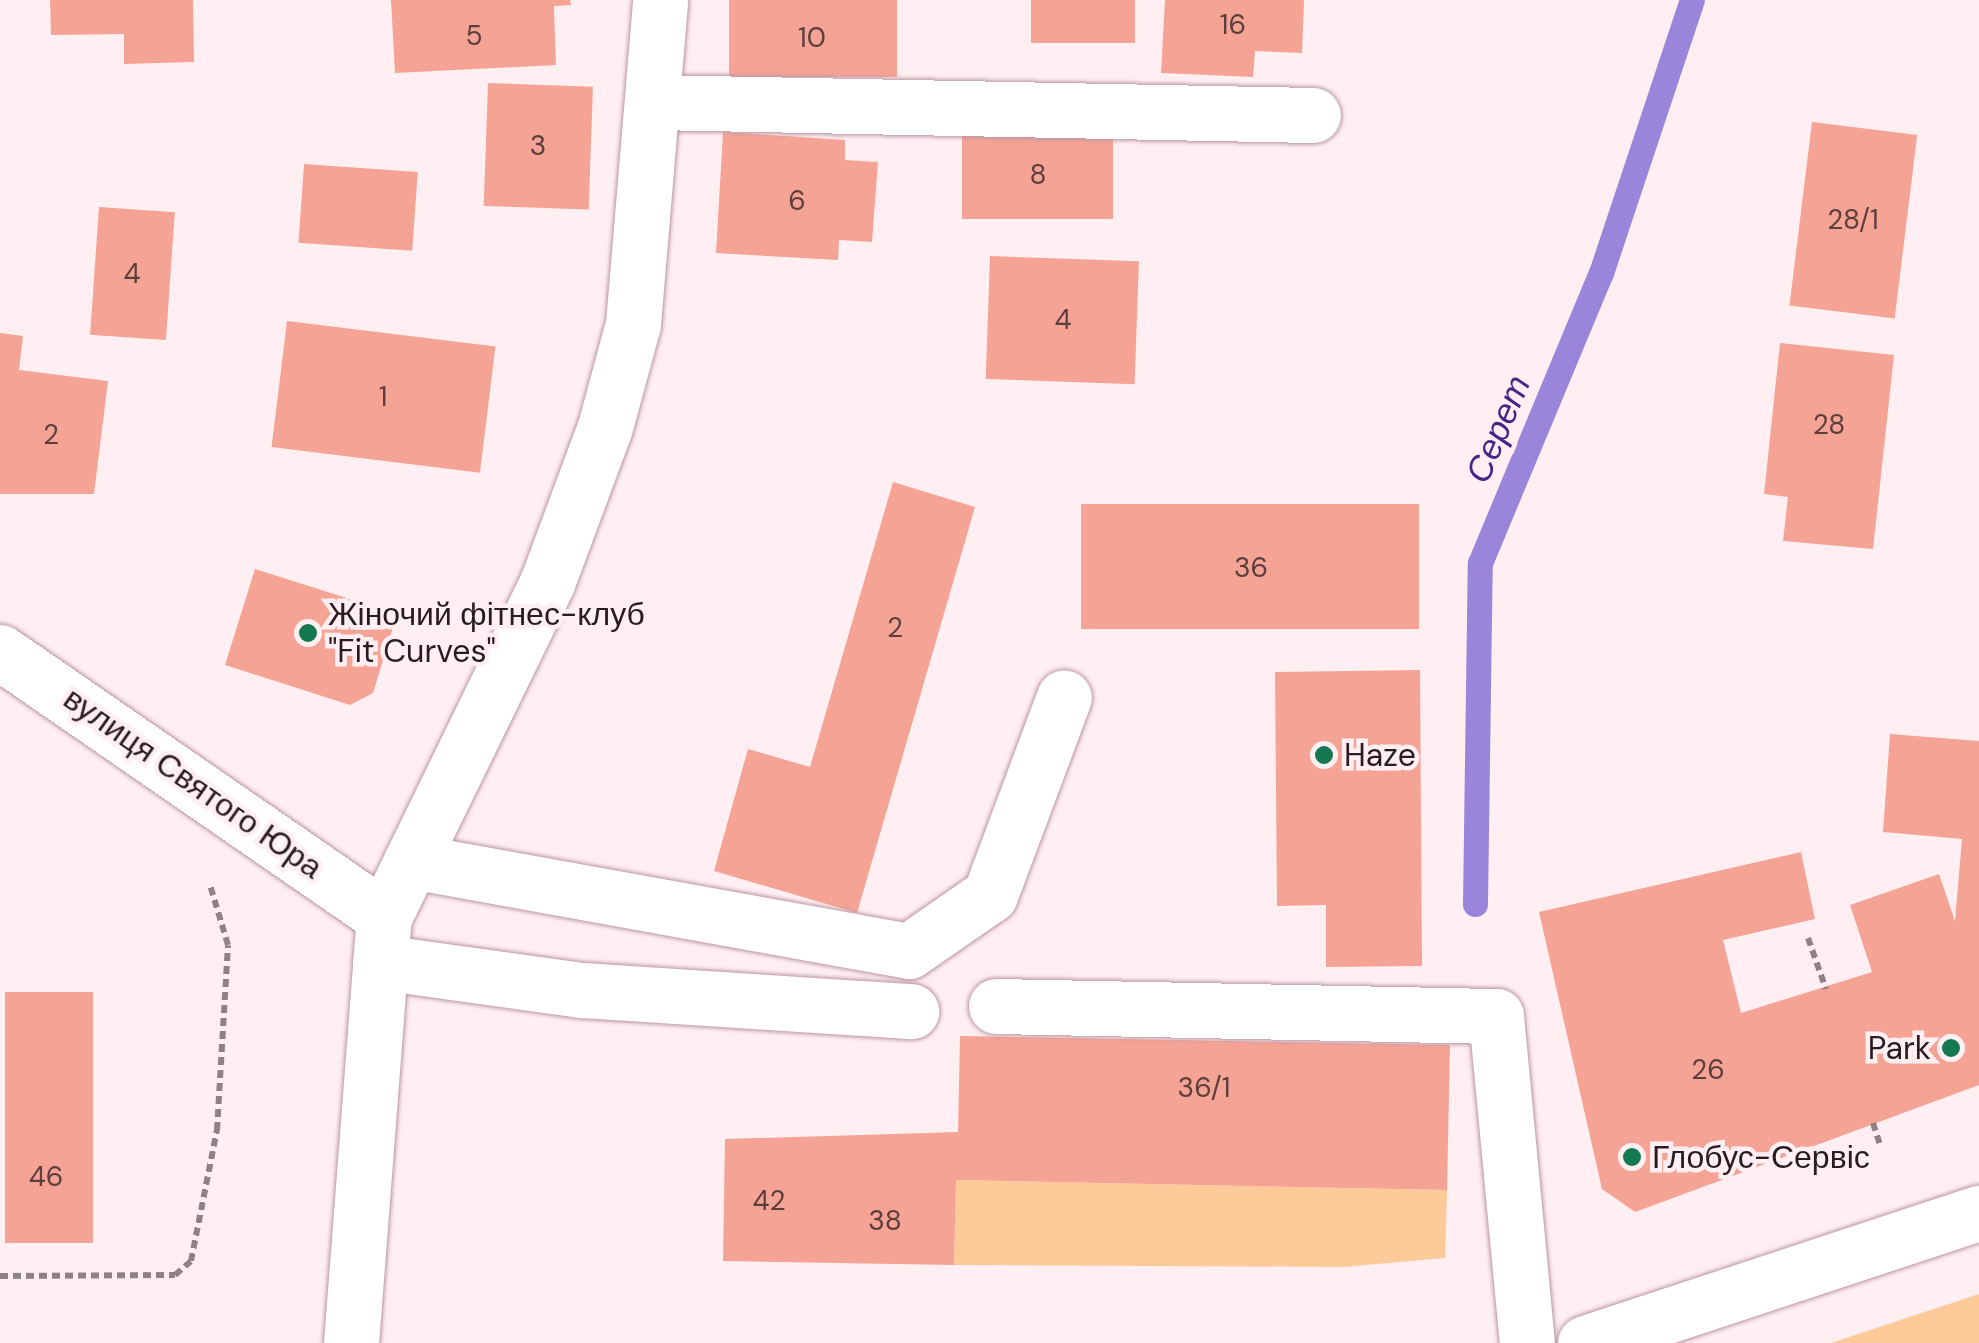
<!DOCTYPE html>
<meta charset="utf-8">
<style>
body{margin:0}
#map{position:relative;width:1979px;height:1343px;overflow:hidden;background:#ffeff3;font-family:"DM Sans",sans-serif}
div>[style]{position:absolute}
.green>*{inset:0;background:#ffca9a}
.stream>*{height:25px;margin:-12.5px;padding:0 12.5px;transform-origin:12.5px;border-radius:12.5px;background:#9985da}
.building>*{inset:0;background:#f5a395;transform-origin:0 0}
.path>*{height:6px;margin-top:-3px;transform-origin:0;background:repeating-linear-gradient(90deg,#8f8185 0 8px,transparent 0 13px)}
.roads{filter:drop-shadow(0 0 2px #ba96a1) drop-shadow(0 0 2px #ba96a1)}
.minor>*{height:55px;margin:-27.5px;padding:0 27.5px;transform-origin:27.5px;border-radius:27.5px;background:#fff}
.major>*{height:55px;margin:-27.5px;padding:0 27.5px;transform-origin:27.5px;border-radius:27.5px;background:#fff}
.dots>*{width:28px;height:28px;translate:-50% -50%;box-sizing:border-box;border:5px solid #ffeff3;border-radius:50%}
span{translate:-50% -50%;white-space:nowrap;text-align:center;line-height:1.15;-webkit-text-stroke:9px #ffeff3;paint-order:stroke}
.number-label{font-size:28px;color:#5c3e3d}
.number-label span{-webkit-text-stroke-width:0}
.poi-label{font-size:32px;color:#291c20}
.left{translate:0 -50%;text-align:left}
.right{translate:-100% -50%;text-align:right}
.street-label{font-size:32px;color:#291c20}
.water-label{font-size:35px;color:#472487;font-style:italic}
</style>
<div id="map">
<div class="green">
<div style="clip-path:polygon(956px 1180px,1447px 1190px,1445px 1258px,1344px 1267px,954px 1265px)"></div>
<div style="clip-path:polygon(1979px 1294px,1979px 1343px,1831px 1343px)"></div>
</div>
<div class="stream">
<div style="left:1475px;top:904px;width:341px;rotate:-89.2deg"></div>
<div style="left:1480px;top:563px;width:314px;rotate:-67.4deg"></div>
<div style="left:1601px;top:273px;width:288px;rotate:-71.6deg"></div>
</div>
<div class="building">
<div style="clip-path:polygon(50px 0,193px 0,194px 62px,124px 64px,124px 34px,51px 35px)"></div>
<div style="clip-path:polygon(391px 0,570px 0,571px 5px,554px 6px,556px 65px,395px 73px)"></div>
<div style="left:729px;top:0;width:168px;height:77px"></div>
<div style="left:1031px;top:0;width:104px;height:43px"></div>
<div style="clip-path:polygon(1165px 0,1304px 0,1302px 53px,1255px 51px,1253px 77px,1161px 73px)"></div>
<div style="left:488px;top:83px;width:105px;height:123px;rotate:2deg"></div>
<div style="left:1812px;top:122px;width:106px;height:185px;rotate:7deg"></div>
<div style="clip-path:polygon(723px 132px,845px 140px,845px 160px,878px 162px,872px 242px,839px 240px,838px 260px,716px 253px)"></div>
<div style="left:962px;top:132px;width:151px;height:87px"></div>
<div style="left:304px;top:164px;width:114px;height:79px;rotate:4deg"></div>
<div style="left:99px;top:207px;width:76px;height:128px;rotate:4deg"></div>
<div style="left:990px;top:256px;width:149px;height:123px;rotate:2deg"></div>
<div style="left:287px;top:321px;width:210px;height:127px;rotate:7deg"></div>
<div style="clip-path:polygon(0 333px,23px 336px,19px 370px,108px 381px,94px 494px,0 494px)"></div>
<div style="clip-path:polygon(1780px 343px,1894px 355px,1873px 549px,1783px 541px,1788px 497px,1764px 494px)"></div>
<div style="clip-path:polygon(893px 482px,975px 507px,857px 913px,714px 871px,748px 749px,810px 767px)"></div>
<div style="left:1419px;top:504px;width:125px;height:338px;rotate:90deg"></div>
<div style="clip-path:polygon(255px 569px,397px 614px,373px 693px,350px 705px,225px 665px)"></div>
<div style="clip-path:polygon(1420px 670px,1422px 966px,1326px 967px,1326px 905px,1277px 906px,1275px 672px)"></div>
<div style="clip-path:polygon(1890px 734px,1979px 741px,1979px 1085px,1635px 1212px,1602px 1189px,1539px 912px,1801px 852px,1815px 919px,1723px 940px,1741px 1013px,1872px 972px,1850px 905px,1939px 874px,1955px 921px,1962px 839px,1883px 832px)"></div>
<div style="left:5px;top:992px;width:88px;height:251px"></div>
<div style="clip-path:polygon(960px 1036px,1450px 1045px,1447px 1190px,956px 1180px,954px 1265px,723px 1261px,725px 1139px,958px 1132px)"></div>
</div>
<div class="path">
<div style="left:1808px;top:938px;width:54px;rotate:70.6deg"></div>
<div style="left:1873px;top:1123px;width:25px;rotate:72deg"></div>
<div style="left:0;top:1276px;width:175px;rotate:-0.3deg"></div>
<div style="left:175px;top:1275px;width:21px;rotate:-41deg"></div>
<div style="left:191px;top:1261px;width:134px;rotate:-78.8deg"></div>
<div style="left:217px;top:1130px;width:185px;rotate:-86.6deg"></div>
<div style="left:228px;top:945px;width:63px;rotate:-106.7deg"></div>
</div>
<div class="roads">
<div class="minor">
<div style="left:654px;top:102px;width:659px;rotate:1.13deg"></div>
<div style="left:0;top:652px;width:467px;rotate:34.6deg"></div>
<div style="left:411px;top:861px;width:506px;rotate:10.24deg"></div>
<div style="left:909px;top:951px;width:98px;rotate:-34.7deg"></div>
<div style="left:990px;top:895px;width:211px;rotate:-69.5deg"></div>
<div style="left:380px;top:962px;width:205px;rotate:7.9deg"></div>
<div style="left:583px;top:990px;width:329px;rotate:3.7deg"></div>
<div style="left:996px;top:1006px;width:500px;rotate:1.15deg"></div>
<div style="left:1496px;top:1016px;width:328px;rotate:84.6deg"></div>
<div style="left:351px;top:1343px;width:427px;rotate:-85.6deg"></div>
<div style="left:384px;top:917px;width:372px;rotate:-64deg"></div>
<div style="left:547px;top:583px;width:166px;rotate:-69.6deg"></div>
<div style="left:605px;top:427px;width:107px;rotate:-74.8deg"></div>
<div style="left:633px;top:324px;width:325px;rotate:-85.2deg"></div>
</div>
<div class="major">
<div style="left:1585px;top:1343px;width:415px;rotate:-18.3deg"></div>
</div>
</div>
<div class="dots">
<div style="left:308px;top:633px;background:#147850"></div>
<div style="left:1324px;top:755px;background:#147850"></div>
<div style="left:1951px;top:1048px;background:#147850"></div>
<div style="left:1632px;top:1157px;background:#147850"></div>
</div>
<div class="number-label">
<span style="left:1233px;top:25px">16</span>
<span style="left:474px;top:36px">5</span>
<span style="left:812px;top:38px">10</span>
<span style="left:538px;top:146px">3</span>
<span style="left:1038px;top:175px">8</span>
<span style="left:797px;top:201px">6</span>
<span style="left:1853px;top:220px">28/1</span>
<span style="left:132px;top:274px">4</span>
<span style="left:1063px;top:320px">4</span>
<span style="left:383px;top:397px">1</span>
<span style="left:1829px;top:425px">28</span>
<span style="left:51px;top:435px">2</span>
<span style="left:1251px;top:568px">36</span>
<span style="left:895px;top:628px">2</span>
<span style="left:1708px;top:1070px">26</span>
<span style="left:1204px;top:1088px">36/1</span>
<span style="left:46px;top:1177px">46</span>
<span style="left:769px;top:1201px">42</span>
<span style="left:885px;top:1221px">38</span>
</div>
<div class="poi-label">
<span class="left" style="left:328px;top:633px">Жіночий фітнес-клуб<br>"Fit Curves"</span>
<span class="left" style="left:1344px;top:755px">Haze</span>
<span class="right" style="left:1931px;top:1048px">Park</span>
<span class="left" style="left:1652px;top:1157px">Глобус-Сервіс</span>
</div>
<div class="street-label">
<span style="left:193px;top:783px;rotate:35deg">вулиця Святого Юра</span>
</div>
<div class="water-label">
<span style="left:1498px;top:429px;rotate:-67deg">Серет</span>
</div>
</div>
